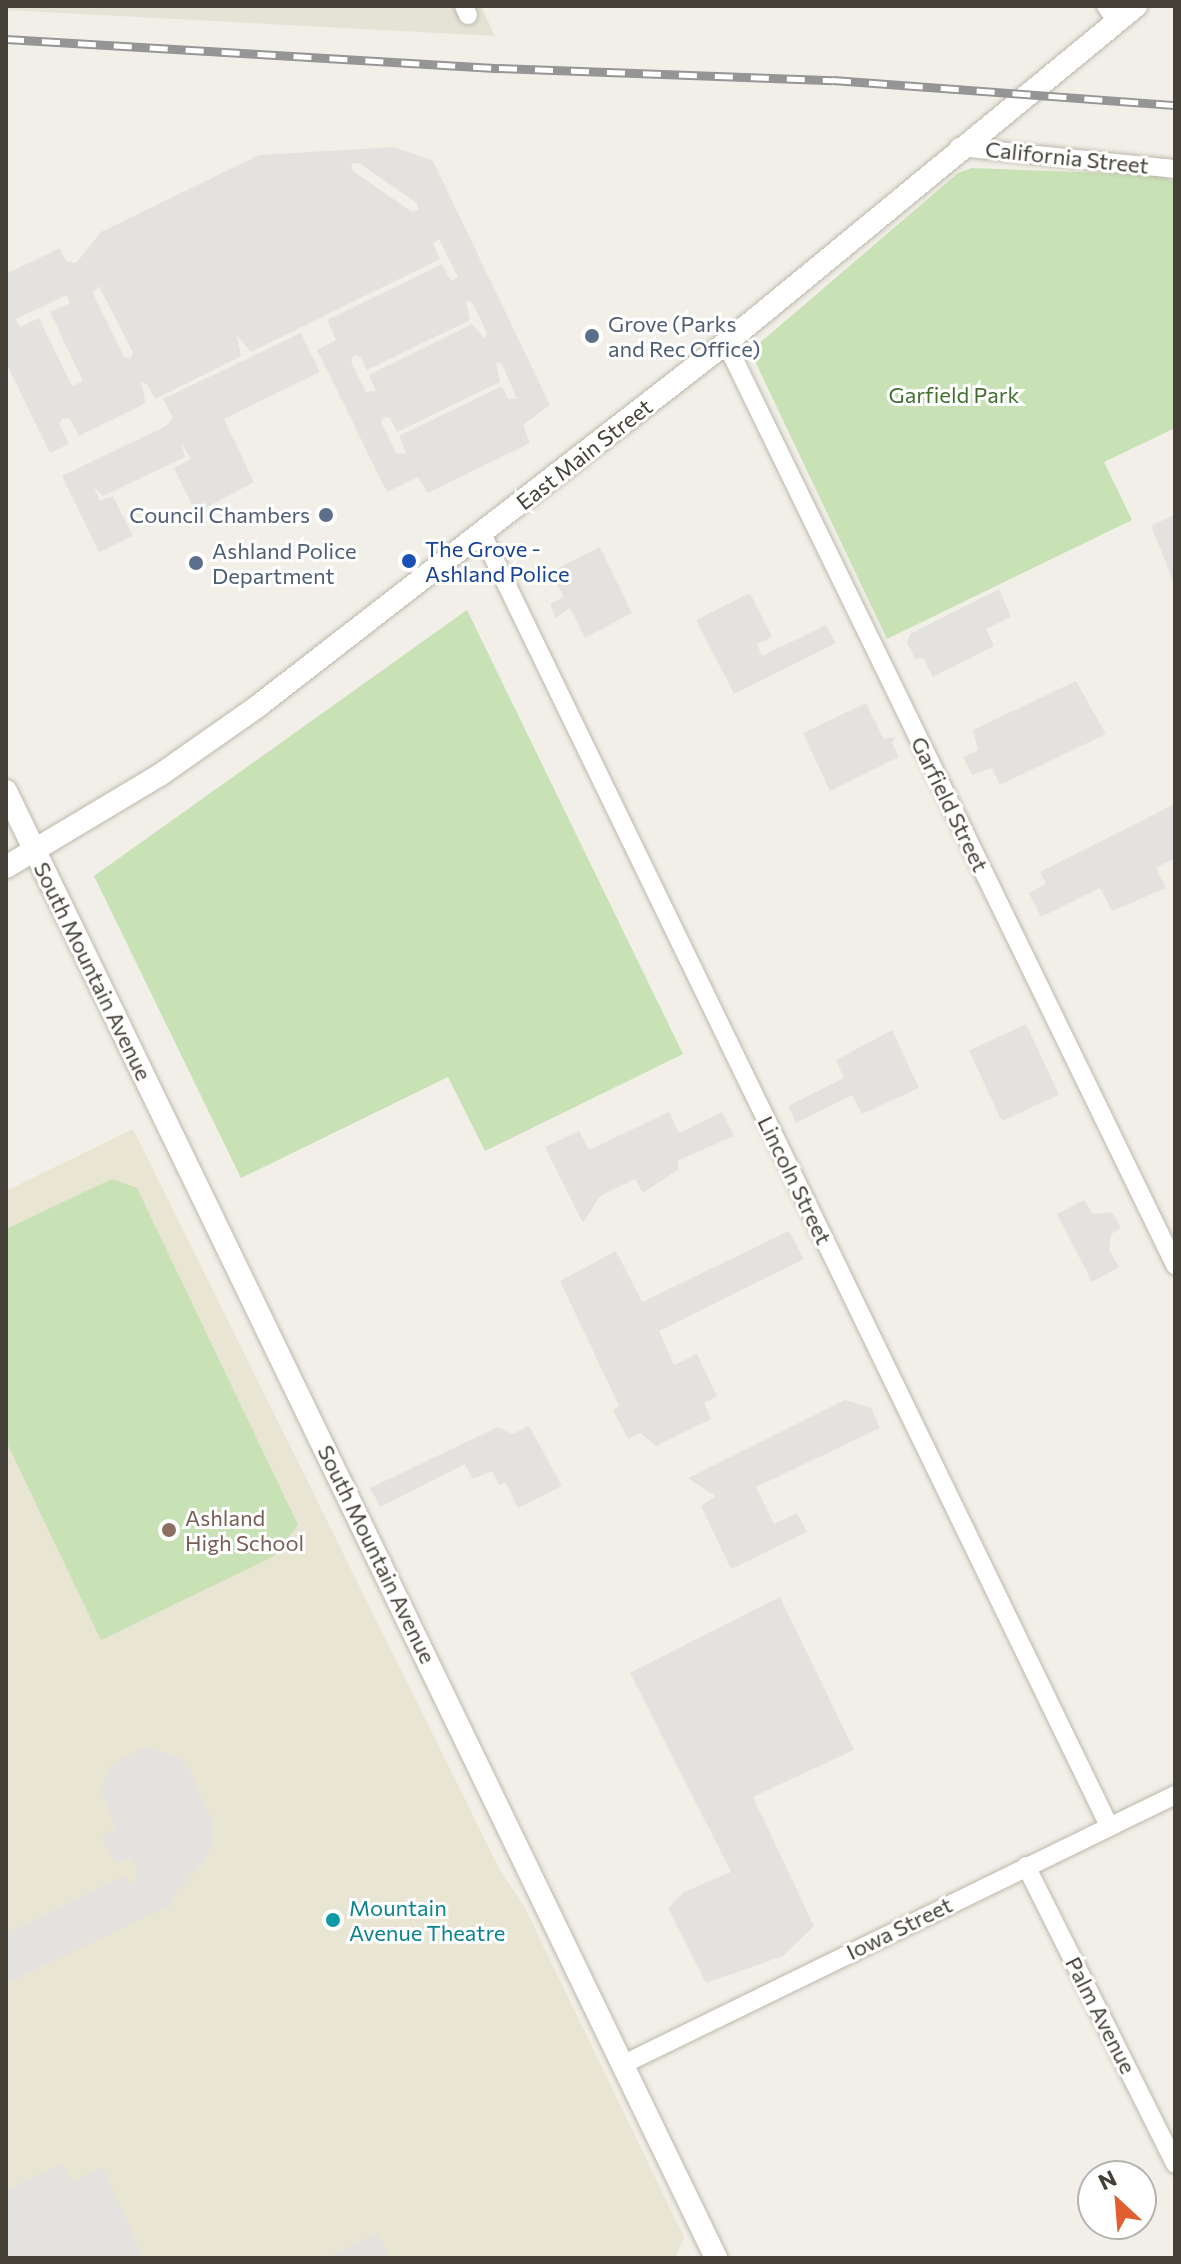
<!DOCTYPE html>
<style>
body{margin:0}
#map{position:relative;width:1181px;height:2264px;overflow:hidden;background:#f1efe7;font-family:Commissioner,sans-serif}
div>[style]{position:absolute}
.residential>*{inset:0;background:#e5e2d6}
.education>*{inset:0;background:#e9e5d3}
.green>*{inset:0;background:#c8e1b5}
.parking>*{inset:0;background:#e3e2df;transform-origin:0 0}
.roads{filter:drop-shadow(0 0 2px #bcb8ab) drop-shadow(0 0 2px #bcb8ab)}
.minor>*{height:18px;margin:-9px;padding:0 9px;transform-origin:9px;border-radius:9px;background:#fff}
.tertiary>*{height:22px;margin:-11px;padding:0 11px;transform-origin:11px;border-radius:11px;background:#fff}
.rail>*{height:9px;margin-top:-4.5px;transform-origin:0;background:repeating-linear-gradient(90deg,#fff 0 18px,#959595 0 36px);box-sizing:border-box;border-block:2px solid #959595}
.dots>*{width:22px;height:22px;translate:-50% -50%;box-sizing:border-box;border:4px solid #fff;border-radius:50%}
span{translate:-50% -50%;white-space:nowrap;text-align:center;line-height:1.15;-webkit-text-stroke:6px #fff;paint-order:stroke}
.street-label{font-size:22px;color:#444037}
.service-label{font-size:22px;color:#4e5e75}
.left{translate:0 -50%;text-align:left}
.right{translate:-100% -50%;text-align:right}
.park-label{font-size:22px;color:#426e31}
.transit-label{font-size:22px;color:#164399}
.education-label{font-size:22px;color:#785e54}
.culture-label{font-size:22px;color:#0d838f}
.frame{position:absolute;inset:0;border:8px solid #444037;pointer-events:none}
.north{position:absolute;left:1077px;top:2160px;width:80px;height:80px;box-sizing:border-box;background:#fff;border:2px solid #b4b3af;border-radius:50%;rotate:334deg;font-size:22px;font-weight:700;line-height:32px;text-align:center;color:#444037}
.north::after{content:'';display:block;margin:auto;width:28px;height:36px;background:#e05e30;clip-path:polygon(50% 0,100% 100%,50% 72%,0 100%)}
</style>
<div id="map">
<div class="residential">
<div style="clip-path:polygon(6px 6px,481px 6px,495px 36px,6px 10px)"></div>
</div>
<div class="education">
<div style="clip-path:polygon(133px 1129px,499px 1868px,525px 1908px,684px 2237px,675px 2258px,6px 2258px,6px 1191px)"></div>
</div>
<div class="green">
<div style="clip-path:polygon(972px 168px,1159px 175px,1175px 182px,1175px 428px,1104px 462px,1132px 520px,887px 639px,753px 357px,755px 347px,958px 173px)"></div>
<div style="clip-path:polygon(467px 610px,683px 1054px,485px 1151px,448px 1077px,241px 1178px,94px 876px)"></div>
<div style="clip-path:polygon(112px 1179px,137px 1188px,298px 1525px,274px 1556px,101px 1640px,6px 1441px,6px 1229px)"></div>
</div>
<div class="parking">
<div style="clip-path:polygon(evenodd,394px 147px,433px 161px,550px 405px,523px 425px,530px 443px,428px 493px,418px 477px,387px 492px,317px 350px,336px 340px,327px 320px,442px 264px,451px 281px,458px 277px,439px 239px,433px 244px,440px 259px,251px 352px,237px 335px,241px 356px,155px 399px,147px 384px,141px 382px,146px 403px,79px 436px,70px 419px,63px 418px,59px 424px,69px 444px,50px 453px,6px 363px,6px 274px,60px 248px,66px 261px,76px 263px,101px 232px,259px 155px,394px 147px,359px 163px,418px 204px,418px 210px,412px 212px,353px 171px,351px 164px,359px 163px,394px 147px,99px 286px,133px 353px,130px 359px,124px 357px,93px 293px,99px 286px,394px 147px,67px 295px,70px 303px,50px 312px,83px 381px,72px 386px,39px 318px,20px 327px,16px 319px,67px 295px,394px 147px,466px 300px,472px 302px,487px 333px,485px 339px,472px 324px,369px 375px,376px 391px,366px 392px,351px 361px,354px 355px,360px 356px,367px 370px,470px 320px,466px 300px,394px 147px,496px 362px,502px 364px,517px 399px,508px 399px,502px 386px,399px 436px,406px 453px,397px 454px,381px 422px,384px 417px,390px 418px,397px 432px,500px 382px,496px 362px)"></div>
<div style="clip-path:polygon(301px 333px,320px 372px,224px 419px,254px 482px,196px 513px,174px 468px,191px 459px,182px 444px,185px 457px,103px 496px,94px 487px,100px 501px,113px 496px,133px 536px,99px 552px,62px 476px,166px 426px,173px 418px,163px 399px)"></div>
<div style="clip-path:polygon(1175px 514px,1175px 582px,1174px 583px,1151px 526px)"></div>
<div style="clip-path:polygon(600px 547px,632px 613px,585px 638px,570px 608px,556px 618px,550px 604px,564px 597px,550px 572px)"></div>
<div style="clip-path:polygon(999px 589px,1011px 617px,986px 629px,994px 646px,933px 677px,923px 658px,915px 659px,907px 643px,910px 634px)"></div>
<div style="clip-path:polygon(750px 593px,772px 637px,757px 644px,762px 656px,826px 625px,836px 643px,734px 694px,696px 620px)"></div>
<div style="clip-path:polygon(1076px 681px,1106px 734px,1000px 785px,992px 768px,972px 775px,963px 757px,978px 750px,973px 730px)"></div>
<div style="clip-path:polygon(866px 703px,884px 739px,896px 737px,892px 743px,899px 757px,830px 791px,803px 733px)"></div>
<div style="clip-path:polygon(1175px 804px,1175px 858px,1156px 868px,1166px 888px,1112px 911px,1100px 888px,1041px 917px,1029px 893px,1046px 884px,1040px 872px)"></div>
<div style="left:1026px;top:1024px;width:78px;height:63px;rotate:65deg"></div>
<div style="clip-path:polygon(892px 1030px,919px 1088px,862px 1114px,852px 1095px,796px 1123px,788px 1106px,844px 1078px,836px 1060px)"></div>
<div style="clip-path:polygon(669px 1112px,679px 1133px,722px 1112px,734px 1136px,677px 1161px,679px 1169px,643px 1193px,635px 1179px,600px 1196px,583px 1223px,545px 1147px,579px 1131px,589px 1150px)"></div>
<div style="clip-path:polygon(1084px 1200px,1093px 1214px,1112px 1212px,1121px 1228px,1111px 1234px,1109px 1250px,1119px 1267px,1092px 1282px,1057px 1214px)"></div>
<div style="clip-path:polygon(789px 1231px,804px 1259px,659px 1331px,674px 1365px,697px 1354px,717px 1396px,704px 1403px,711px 1419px,656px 1446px,640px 1433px,628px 1439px,613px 1410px,619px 1406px,560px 1281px,616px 1251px,642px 1302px)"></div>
<div style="clip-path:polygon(845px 1400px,871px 1408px,880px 1428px,756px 1487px,774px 1524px,797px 1513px,807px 1532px,731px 1569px,701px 1506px,715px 1496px,688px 1478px)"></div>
<div style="clip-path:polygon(529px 1426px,562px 1486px,518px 1508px,506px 1483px,499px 1485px,492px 1471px,473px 1479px,465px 1464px,380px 1507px,370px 1488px,498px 1427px,512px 1434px)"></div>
<div style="clip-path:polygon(780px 1597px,854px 1750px,753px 1797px,814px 1926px,783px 1956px,706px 1983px,668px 1908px,684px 1892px,731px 1872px,630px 1673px)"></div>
<div style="clip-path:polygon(144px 1747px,180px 1757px,190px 1771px,214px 1824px,214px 1843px,206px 1858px,172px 1897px,174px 1903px,6px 1984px,6px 1933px,124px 1876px,134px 1888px,138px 1869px,131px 1857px,116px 1863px,101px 1837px,116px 1828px,101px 1790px,111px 1764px)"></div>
<div style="clip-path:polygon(63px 2164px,73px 2182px,102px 2167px,144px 2258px,6px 2255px,6px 2190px)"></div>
<div style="clip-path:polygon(377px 2233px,390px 2258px,325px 2258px)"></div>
</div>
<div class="roads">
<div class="minor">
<div style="left:464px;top:6px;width:10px;rotate:66deg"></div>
<div style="left:1106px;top:6px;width:17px;rotate:54deg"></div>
<div style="left:959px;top:147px;width:217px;rotate:5.8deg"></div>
<div style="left:726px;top:343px;width:1026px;rotate:64.03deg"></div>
<div style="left:482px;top:534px;width:1436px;rotate:64.11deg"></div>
<div style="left:1026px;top:1866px;width:333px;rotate:63.4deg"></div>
<div style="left:624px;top:2064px;width:613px;rotate:-26.02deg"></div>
</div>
<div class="tertiary">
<div style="left:6px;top:791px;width:1630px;rotate:64.17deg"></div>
<div style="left:6px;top:867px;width:179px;rotate:-30.9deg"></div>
<div style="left:160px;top:775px;width:120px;rotate:-35.1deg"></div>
<div style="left:258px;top:706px;width:592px;rotate:-37.8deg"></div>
<div style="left:726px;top:343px;width:531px;rotate:-39.42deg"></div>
</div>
</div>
<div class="rail">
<div style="left:6px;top:39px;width:494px;rotate:3.4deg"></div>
<div style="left:499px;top:68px;width:334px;rotate:2.1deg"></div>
<div style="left:833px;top:80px;width:343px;rotate:4.2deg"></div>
</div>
<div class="dots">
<div style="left:592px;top:336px;background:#5c6f8a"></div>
<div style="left:326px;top:515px;background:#5c6f8a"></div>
<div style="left:409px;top:561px;background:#1a4fb4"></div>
<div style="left:196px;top:563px;background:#5c6f8a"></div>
<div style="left:169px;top:1530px;background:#8d6e63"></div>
<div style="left:333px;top:1920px;background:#0f9aa8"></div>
</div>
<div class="street-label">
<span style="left:1067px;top:157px;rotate:6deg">California Street</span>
<span style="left:584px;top:454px;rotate:-38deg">East Main Street</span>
<span style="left:950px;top:804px;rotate:64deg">Garfield Street</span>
<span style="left:93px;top:971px;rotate:64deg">South Mountain Avenue</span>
<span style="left:795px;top:1180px;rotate:64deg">Lincoln Street</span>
<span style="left:377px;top:1554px;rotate:64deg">South Mountain Avenue</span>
<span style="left:899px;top:1928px;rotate:-26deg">Iowa Street</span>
<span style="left:1101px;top:2015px;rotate:63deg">Palm Avenue</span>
</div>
<div class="service-label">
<span class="left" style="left:608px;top:336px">Grove (Parks<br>and Rec Office)</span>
<span class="right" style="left:310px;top:515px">Council Chambers</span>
<span class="left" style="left:212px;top:563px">Ashland Police<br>Department</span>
</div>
<div class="park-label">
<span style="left:954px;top:395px">Garfield Park</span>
</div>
<div class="transit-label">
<span class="left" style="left:425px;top:561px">The Grove -<br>Ashland Police</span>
</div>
<div class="education-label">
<span class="left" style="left:185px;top:1530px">Ashland<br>High School</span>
</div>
<div class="culture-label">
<span class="left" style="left:349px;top:1920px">Mountain<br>Avenue Theatre</span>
</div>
<div class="frame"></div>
<div class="north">N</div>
</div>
